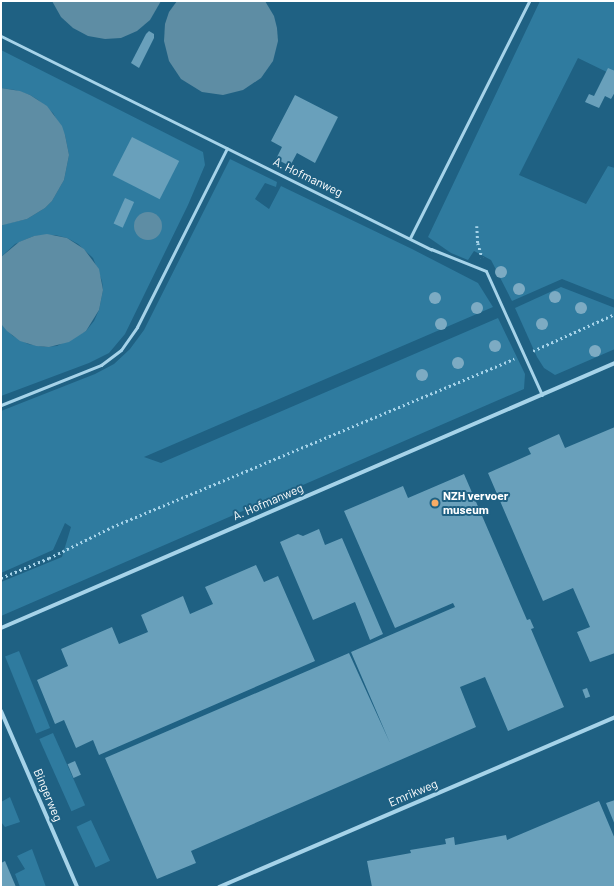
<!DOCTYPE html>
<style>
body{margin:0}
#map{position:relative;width:616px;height:888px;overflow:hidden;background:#1f6183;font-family:Barlow,sans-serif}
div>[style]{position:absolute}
.green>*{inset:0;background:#2f7b9f;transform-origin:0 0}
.water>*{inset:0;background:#5e8da4}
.round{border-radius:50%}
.building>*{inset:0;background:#69a0bb;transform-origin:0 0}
.path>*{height:2.5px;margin-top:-1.25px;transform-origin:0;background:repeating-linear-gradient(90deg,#a6d3e9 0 2px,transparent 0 5px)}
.lane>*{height:3px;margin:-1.5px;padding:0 1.5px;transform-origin:1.5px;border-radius:1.5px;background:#a6d3e9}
.street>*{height:4px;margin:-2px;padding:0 2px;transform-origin:2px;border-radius:2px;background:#a6d3e9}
.trees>*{width:12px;height:12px;margin:-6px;border-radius:50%;background:#7dabc3}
.dots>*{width:11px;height:11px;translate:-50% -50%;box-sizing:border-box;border:2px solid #1f6183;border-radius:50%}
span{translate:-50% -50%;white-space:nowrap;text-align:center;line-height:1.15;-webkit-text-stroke:4px #1f6183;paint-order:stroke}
.street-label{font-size:12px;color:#fff}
.poi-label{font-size:12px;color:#fff;font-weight:700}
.left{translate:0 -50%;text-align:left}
.frame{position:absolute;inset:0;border:2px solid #fff;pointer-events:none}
</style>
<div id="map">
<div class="green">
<div style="clip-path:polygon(540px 1px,615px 1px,615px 76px,578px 58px,519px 175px,586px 204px,608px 166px,615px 168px,615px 300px,562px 279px,512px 301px,491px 260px,474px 251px,468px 260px,451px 253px,428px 237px)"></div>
<div style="clip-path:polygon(1px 50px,203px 152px,205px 165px,188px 205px,125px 334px,109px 353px,89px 363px,1px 396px,1px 324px,13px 336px,28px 344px,44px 347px,57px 346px,86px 331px,94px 321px,99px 310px,103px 290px,102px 281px,93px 258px,78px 244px,67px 238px,55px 235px,34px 236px,15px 244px,1px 257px,1px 225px,27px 219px,45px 208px,52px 201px,64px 180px,69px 155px,65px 135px,53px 113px,38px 100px,30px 95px,15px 90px,1px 88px)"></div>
<div style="clip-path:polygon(230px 159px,277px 182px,276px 187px,265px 183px,255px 199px,269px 209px,281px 186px,412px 249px,478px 283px,493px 307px,144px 457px,161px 463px,498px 318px,525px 374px,524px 389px,1px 616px,1px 582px,62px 557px,71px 527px,65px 523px,53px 550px,1px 573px,1px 411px,95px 374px,114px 364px,130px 349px,144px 330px)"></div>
<div style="clip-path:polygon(561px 287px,615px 308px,615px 349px,555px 375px,544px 368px,537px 357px,515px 308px)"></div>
<div style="left:19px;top:651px;width:83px;height:15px;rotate:68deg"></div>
<div style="left:53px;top:733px;width:79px;height:15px;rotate:66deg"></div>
<div style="clip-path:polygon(10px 797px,20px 822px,5px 827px,1px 822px,1px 802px)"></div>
<div style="left:91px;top:820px;width:45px;height:16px;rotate:65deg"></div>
<div style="clip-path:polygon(32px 849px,46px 887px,20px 887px,15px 874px,25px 869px,17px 856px)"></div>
</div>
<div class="water">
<div style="clip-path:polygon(52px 1px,161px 1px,150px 20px,137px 31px,121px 38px,105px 39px,88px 36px,73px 28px,61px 17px)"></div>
<div style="clip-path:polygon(177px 1px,265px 1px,274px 16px,277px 28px,278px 41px,273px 61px,261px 78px,243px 90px,223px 95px,202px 92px,181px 79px,169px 61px,164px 41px,165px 24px,169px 12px)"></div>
<div style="clip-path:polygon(1px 88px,20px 91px,30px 95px,47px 106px,62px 126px,65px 135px,69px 155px,64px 180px,52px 201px,45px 208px,27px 219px,3px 225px,1px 225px)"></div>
<div class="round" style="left:134px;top:212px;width:28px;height:28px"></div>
<div style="clip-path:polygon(47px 234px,67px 238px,84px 249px,99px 269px,103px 290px,99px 310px,86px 331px,69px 342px,49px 347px,36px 346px,20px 341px,7px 331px,1px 324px,1px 257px,19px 242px,34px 236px)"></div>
</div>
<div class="building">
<div style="clip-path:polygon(149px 31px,154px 34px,154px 38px,139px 68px,131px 63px,146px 34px)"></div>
<div style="clip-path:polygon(608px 68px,615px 71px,615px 92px,611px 99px,605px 96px,599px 108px,585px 102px,589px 94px,594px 96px)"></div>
<div style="clip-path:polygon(295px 95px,338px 117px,315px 163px,297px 153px,290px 166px,276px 159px,282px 147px,271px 141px)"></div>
<div style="left:132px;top:137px;width:53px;height:43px;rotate:27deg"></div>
<div style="left:125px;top:198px;width:10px;height:28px;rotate:24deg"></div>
<div style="clip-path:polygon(615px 427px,615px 653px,590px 662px,577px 632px,590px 627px,573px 588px,543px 601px,488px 473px,531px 454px,528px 448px,559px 434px,565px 448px)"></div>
<div style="clip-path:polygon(464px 474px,527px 620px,530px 619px,534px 628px,531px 629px,564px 707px,508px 731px,485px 677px,460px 687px,476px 727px,191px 851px,196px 863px,157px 879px,105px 758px,349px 653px,390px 743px,351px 652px,455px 607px,453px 603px,395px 628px,344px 511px,403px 486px,408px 498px)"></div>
<div style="clip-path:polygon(319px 529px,325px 545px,342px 538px,383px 634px,370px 640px,355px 602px,313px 620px,280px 542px,298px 534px,303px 536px)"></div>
<div style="clip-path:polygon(256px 565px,264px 582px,278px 576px,315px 661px,99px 755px,93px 740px,76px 748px,64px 720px,55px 724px,37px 680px,68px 666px,61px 649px,112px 627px,119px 644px,148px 632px,141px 615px,183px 596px,190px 614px,213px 604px,205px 587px)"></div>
<div style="left:587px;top:688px;width:9px;height:5px;rotate:69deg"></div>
<div style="left:75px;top:761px;width:15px;height:8px;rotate:67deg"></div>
<div style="clip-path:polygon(615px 800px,615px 825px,606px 803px)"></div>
<div style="clip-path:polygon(599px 801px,615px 839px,615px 887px,372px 887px,367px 861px,411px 853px,410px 850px,446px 844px,445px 839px,454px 837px,455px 845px,506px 835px,507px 840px)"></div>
<div style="clip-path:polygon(5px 861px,16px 887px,1px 887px,1px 863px)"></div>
</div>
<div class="path">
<div style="left:477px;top:226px;width:17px;rotate:87deg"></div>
<div style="left:478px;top:243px;width:15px;rotate:74deg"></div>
<div style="left:533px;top:351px;width:90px;rotate:-24.3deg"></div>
<div style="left:1px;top:578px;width:52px;rotate:-22.6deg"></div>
<div style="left:49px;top:558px;width:70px;rotate:-26.2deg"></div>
<div style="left:112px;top:527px;width:436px;rotate:-22.7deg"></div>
</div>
<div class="lane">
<div style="left:1px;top:36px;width:480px;rotate:26.4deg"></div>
<div style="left:431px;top:249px;width:59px;rotate:21.8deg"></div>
<div style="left:486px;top:271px;width:136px;rotate:65.7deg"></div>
<div style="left:410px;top:238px;width:265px;rotate:-63.3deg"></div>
<div style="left:1px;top:405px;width:108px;rotate:-21.8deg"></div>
<div style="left:101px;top:365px;width:25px;rotate:-37deg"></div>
<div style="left:121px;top:350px;width:28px;rotate:-55deg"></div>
<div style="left:137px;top:327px;width:200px;rotate:-63.3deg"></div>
</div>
<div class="street">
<div style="left:1px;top:628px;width:669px;rotate:-23.34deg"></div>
<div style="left:1px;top:711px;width:192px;rotate:66.6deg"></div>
<div style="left:219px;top:887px;width:431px;rotate:-23.2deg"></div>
</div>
<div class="trees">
<div style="left:501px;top:272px"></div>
<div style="left:519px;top:289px"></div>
<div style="left:555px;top:297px"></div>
<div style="left:435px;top:298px"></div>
<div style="left:477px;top:308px"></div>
<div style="left:581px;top:308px"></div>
<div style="left:441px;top:324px"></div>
<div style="left:542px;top:324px"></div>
<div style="left:495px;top:346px"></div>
<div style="left:595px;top:351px"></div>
<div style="left:458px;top:363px"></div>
<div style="left:422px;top:375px"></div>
</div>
<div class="dots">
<div style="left:435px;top:503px;background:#f7ac66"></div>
</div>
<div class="street-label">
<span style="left:308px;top:177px;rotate:26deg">A. Hofmanweg</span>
<span style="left:268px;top:502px;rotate:-23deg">A. Hofmanweg</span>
<span style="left:413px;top:793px;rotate:-23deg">Emrikweg</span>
<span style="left:48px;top:795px;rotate:67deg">Bingerweg</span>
</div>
<div class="poi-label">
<span class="left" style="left:443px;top:503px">NZH vervoer<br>museum</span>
</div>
<div class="frame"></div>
</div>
